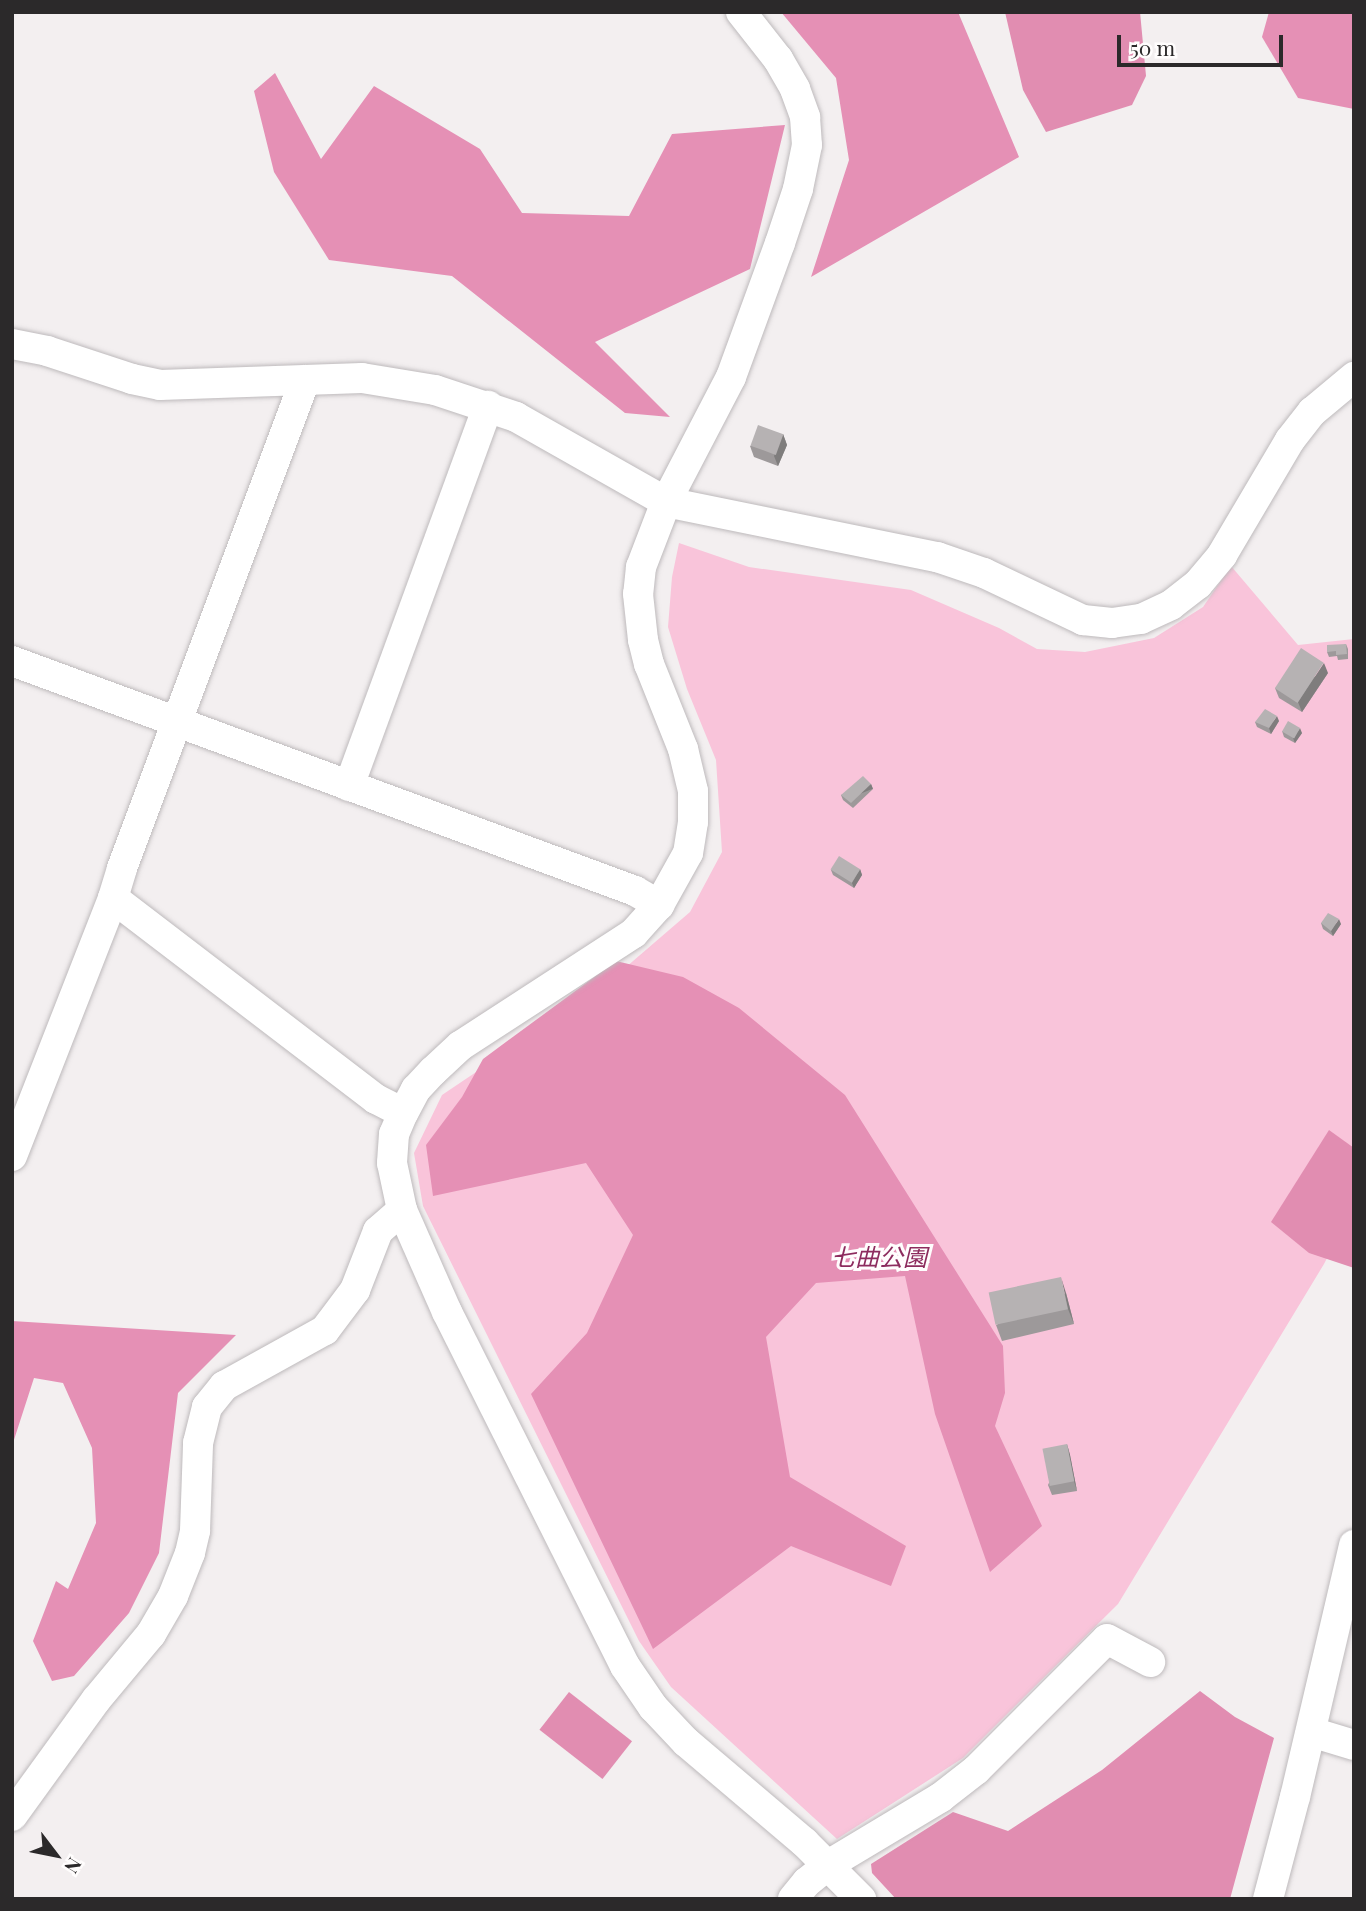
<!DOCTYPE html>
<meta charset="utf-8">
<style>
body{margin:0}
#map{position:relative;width:1366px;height:1911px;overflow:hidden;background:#f3eff0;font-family:"Playfair Display","Noto Sans JP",serif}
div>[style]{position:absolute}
.green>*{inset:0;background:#f9c4da}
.forest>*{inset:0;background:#e590b5}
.water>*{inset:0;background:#e18db1;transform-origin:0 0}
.roads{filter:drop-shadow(0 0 2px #bebabc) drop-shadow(0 0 2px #bebabc)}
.minor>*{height:30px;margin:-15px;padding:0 15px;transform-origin:15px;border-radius:15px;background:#fff}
.wall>*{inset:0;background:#9d999a}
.shaded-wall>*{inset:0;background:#7f7d7d;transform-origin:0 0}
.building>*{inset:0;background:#b6b2b3;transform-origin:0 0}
span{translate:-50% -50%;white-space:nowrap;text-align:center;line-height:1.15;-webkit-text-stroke:6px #fffdfd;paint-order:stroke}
.park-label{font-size:24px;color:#8d2c5e;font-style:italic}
.frame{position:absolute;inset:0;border:14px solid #2b292a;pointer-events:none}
.north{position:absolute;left:21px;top:1820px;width:70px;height:70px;-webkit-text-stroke:5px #fffdfd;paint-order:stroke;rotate:122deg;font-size:19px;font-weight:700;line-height:28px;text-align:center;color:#2b292a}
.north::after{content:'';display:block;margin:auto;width:24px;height:32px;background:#2b292a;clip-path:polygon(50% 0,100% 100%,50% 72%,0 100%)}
.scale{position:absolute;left:1117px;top:35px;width:166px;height:32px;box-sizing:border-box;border:4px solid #2b292a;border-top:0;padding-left:9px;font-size:21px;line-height:24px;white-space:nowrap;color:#2b292a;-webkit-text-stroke:5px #fffdfd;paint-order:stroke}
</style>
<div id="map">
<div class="green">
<div style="clip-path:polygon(679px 543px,749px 567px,911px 590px,999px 628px,1037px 649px,1085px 652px,1154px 638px,1203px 607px,1231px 566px,1298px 645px,1354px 639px,1354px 1205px,1324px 1264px,1118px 1604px,963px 1758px,837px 1839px,671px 1687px,639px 1641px,423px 1206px,414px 1153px,442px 1095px,604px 986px,690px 912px,722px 852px,716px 760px,687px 689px,668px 627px,672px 577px)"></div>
</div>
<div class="forest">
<div style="clip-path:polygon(781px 12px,958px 12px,1019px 157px,811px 277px,849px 160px,836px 78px)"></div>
<div style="clip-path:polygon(1269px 12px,1354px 12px,1354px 109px,1298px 98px,1262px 37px)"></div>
<div style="clip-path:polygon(275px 73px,321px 159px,374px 86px,480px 149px,522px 213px,629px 216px,672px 134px,785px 125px,750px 269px,595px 342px,670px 417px,625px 413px,452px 276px,329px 260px,274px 172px,254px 91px)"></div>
<div style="clip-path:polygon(616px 961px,683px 977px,739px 1008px,845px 1095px,1003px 1346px,1005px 1393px,995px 1426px,1042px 1526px,990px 1572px,935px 1414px,905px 1276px,816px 1283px,766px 1337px,790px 1477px,906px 1546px,891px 1586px,791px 1546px,653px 1649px,531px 1394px,587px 1333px,633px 1235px,586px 1163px,433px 1196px,426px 1145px,462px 1097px,483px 1059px)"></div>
<div style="clip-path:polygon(12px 1321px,236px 1335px,178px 1393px,159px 1553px,129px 1613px,74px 1676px,52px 1681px,33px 1641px,56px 1581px,68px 1589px,96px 1523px,92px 1448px,63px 1383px,34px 1378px,12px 1446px)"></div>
</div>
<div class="water">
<div style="clip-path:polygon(1005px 12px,1140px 12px,1146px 76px,1132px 105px,1046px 132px,1023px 90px)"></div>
<div style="clip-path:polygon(1329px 1130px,1354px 1148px,1354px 1268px,1309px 1253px,1271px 1222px)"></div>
<div style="clip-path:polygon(1200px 1691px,1235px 1717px,1274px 1738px,1230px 1899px,896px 1899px,872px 1873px,871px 1864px,953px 1812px,1008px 1831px,1102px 1770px)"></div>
<div style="left:569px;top:1692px;width:80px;height:48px;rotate:38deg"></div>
</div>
<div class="roads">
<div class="minor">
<div style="left:741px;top:12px;width:60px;rotate:51.8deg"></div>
<div style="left:778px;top:59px;width:34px;rotate:60deg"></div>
<div style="left:795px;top:89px;width:30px;rotate:70deg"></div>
<div style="left:805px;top:117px;width:28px;rotate:86deg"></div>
<div style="left:807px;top:145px;width:45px;rotate:101.6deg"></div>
<div style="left:798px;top:189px;width:57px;rotate:108.4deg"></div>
<div style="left:780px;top:243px;width:143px;rotate:110.1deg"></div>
<div style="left:731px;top:377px;width:141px;rotate:117.5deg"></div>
<div style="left:666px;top:502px;width:70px;rotate:111deg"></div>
<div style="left:641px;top:567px;width:27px;rotate:96deg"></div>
<div style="left:638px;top:594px;width:46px;rotate:83.8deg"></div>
<div style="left:643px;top:640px;width:25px;rotate:76deg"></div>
<div style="left:649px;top:664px;width:92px;rotate:68.2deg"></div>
<div style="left:683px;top:749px;width:43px;rotate:76.6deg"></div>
<div style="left:693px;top:791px;width:31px;rotate:90deg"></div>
<div style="left:693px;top:822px;width:31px;rotate:99deg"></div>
<div style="left:688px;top:853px;width:60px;rotate:119.1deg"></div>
<div style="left:659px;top:905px;width:38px;rotate:132deg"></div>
<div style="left:634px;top:933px;width:207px;rotate:147deg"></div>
<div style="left:460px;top:1046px;width:37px;rotate:137deg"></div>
<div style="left:433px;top:1071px;width:25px;rotate:133deg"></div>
<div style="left:416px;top:1089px;width:27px;rotate:118deg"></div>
<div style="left:403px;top:1113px;width:23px;rotate:113deg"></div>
<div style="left:394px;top:1134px;width:29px;rotate:94deg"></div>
<div style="left:392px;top:1163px;width:48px;rotate:78deg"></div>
<div style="left:402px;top:1210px;width:111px;rotate:66.2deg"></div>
<div style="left:447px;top:1312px;width:396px;rotate:63.3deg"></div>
<div style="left:625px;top:1666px;width:50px;rotate:55.7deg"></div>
<div style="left:653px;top:1707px;width:48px;rotate:46.7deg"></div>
<div style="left:686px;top:1742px;width:155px;rotate:40.3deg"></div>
<div style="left:804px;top:1842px;width:81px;rotate:45deg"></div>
<div style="left:12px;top:344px;width:36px;rotate:11deg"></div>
<div style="left:47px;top:351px;width:89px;rotate:18.2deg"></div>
<div style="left:132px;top:379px;width:29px;rotate:12deg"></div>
<div style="left:160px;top:385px;width:202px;rotate:-2deg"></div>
<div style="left:362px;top:378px;width:74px;rotate:9.3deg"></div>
<div style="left:435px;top:390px;width:85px;rotate:18.4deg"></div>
<div style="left:516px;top:417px;width:172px;rotate:29.5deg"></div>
<div style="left:666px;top:502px;width:277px;rotate:11.5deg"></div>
<div style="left:937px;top:557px;width:50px;rotate:18.8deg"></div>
<div style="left:984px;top:573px;width:110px;rotate:25.4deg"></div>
<div style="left:1083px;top:620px;width:29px;rotate:6deg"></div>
<div style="left:1112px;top:623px;width:29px;rotate:-8deg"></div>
<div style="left:1141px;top:619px;width:33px;rotate:-25deg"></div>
<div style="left:1171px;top:605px;width:34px;rotate:-38deg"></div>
<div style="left:1198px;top:584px;width:38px;rotate:-50deg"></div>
<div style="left:1222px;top:555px;width:134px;rotate:-59.4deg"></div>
<div style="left:1290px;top:440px;width:36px;rotate:-52deg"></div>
<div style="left:1312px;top:412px;width:55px;rotate:-39.8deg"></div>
<div style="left:12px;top:661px;width:664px;rotate:20.26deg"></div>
<div style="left:635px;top:891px;width:28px;rotate:30deg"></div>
<div style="left:349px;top:786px;width:405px;rotate:-69.9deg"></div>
<div style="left:113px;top:898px;width:331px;rotate:37.4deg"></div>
<div style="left:376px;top:1099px;width:30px;rotate:27deg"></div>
<div style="left:12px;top:1156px;width:277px;rotate:-68.6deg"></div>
<div style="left:113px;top:898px;width:31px;rotate:-73deg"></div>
<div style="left:122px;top:868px;width:521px;rotate:-69.44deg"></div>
<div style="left:1311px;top:1732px;width:45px;rotate:16.8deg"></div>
<div style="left:12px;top:1816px;width:143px;rotate:-54.1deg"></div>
<div style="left:96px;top:1700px;width:86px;rotate:-50.2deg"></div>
<div style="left:151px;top:1634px;width:44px;rotate:-59.9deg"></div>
<div style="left:173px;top:1596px;width:46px;rotate:-68.4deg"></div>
<div style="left:190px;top:1553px;width:23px;rotate:-77deg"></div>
<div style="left:195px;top:1531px;width:88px;rotate:-88deg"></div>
<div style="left:198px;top:1443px;width:37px;rotate:-76deg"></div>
<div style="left:207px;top:1407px;width:27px;rotate:-51deg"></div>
<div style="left:224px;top:1386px;width:115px;rotate:-29deg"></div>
<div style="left:325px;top:1330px;width:50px;rotate:-53.1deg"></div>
<div style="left:355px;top:1290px;width:63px;rotate:-68.7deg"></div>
<div style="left:378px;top:1231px;width:32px;rotate:-41deg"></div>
<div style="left:793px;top:1899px;width:22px;rotate:-51deg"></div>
<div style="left:807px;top:1882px;width:27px;rotate:-39deg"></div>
<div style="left:828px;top:1865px;width:131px;rotate:-30.9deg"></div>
<div style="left:940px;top:1798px;width:46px;rotate:-37.9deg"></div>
<div style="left:976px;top:1770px;width:185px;rotate:-45deg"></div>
<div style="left:1107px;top:1639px;width:49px;rotate:28.1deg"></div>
<div style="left:1268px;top:1899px;width:106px;rotate:-75.2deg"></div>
<div style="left:1295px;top:1797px;width:259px;rotate:-76.8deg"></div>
</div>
</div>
<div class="wall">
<div style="clip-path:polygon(783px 434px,787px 445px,778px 466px,754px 457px,750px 446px)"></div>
<div style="clip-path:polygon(1346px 644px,1348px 649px,1348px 659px,1338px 660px,1337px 656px,1329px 657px,1327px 652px)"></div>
<div style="clip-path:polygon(1328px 673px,1302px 712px,1279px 698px,1275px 688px)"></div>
<div style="clip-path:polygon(1279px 721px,1271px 734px,1257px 727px,1255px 722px)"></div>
<div style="clip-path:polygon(1282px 731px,1302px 733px,1295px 743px,1284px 737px)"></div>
<div style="clip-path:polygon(871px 784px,873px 789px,853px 808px,843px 800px,841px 795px)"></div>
<div style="clip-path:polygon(860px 869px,862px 875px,854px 888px,833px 875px,831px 870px)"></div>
<div style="clip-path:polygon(1321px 923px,1341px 924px,1333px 936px,1323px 929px)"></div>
<div style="clip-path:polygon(1066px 1293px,1074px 1324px,1002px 1341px,996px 1325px)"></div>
<div style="clip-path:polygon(1067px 1444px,1070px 1455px,1077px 1491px,1052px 1495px,1048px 1485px)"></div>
</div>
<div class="shaded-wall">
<div style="clip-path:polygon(783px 434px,787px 445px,778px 466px,774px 456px)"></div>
<div style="clip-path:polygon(1324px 663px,1328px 673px,1302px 712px,1298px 702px)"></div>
<div style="clip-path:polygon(1277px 716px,1279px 721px,1271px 734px,1269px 728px)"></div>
<div style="clip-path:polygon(1300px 728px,1302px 733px,1295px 743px,1293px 738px)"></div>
<div style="left:871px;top:784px;width:5px;height:28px;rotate:68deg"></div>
<div style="clip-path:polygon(860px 869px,862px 875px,854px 888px,852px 883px)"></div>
<div style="clip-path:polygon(1339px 919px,1341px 924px,1333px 936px,1331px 931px)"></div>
<div style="clip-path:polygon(1061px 1277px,1066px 1293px,1074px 1324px,1068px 1309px)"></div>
<div style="clip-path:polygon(1067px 1444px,1070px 1455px,1077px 1491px,1074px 1481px)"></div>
</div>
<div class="building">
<div style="left:758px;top:425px;width:27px;height:22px;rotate:20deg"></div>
<div style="clip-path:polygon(1346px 644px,1347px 654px,1336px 655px,1336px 651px,1327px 652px,1327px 645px)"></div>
<div style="left:1301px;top:648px;width:27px;height:48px;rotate:33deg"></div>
<div style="clip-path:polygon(1265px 709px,1277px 716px,1269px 728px,1255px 722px)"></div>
<div style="left:1288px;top:721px;width:14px;height:12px;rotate:30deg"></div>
<div style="clip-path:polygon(863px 776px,871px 784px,851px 803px,841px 795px)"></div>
<div style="left:839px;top:856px;width:25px;height:16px;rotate:32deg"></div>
<div style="clip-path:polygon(1328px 913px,1339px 919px,1331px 931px,1321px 923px)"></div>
<div style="left:1061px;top:1277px;width:33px;height:74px;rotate:78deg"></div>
<div style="left:1067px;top:1444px;width:38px;height:25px;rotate:79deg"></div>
</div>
<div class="park-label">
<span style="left:879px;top:1257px">七曲公園</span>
</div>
<div class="frame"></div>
<div class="north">N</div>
<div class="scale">50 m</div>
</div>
